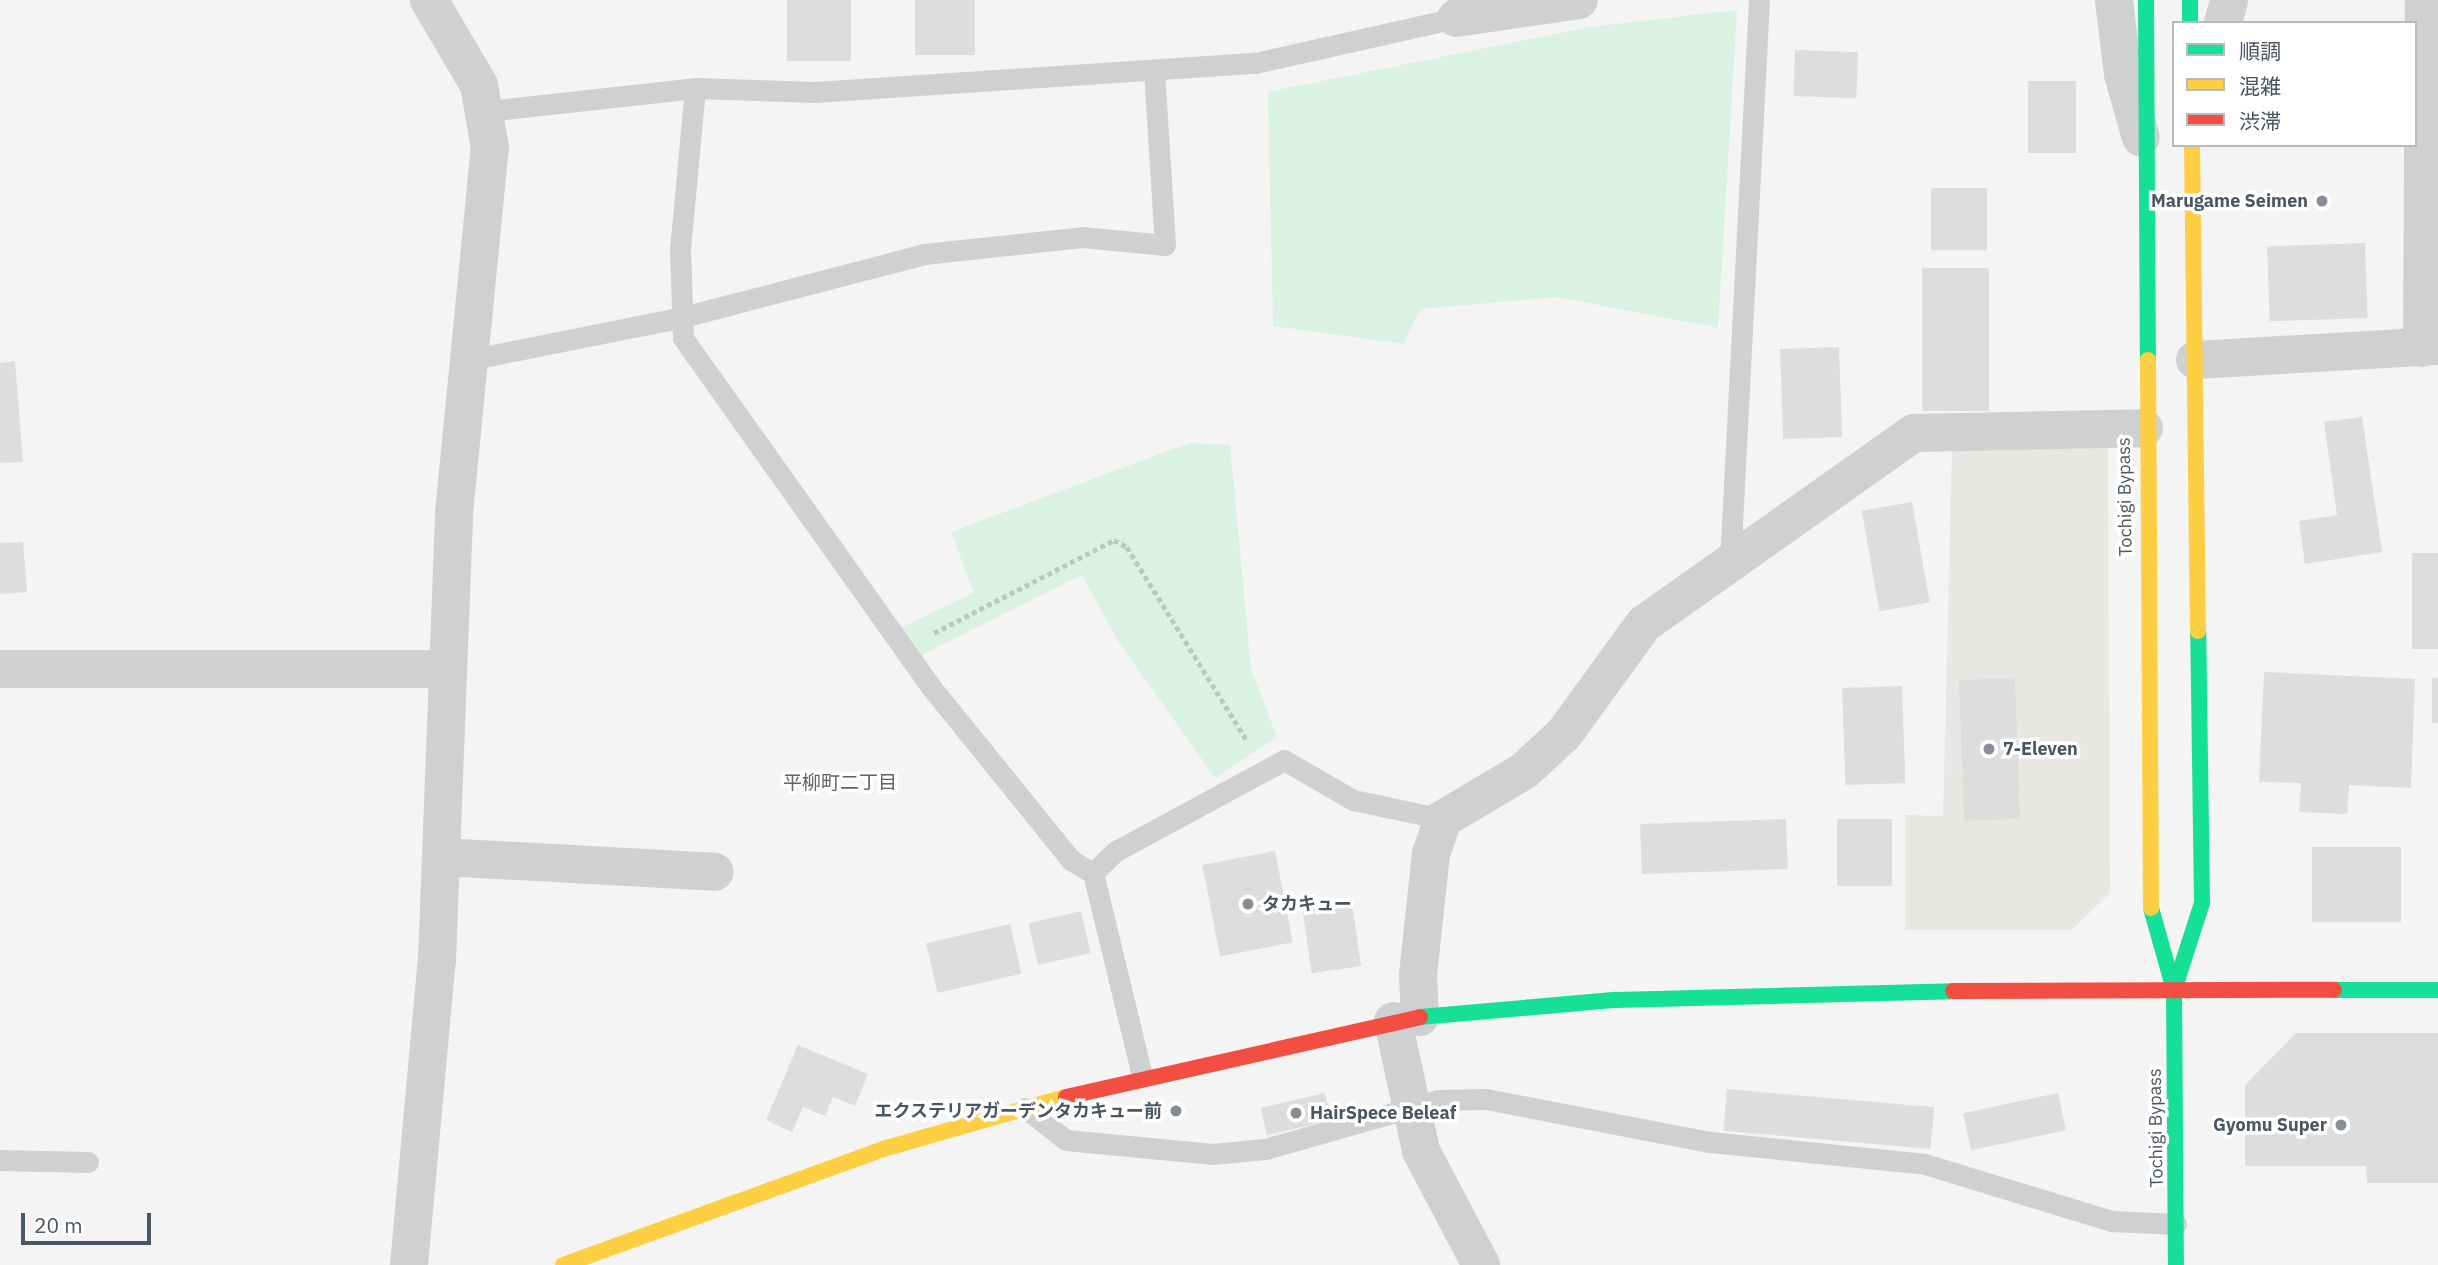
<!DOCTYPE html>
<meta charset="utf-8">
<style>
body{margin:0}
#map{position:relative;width:2438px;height:1265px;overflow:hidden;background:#f4f4f4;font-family:"IBM Plex Sans","Noto Sans JP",sans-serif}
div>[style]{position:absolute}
.commercial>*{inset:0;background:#e8e7e3}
.green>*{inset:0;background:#d9f2e3}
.building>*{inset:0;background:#ddddde;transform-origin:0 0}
.path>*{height:4.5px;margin-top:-2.25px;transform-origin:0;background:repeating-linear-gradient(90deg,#bcc7c4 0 5px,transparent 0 8.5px)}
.lane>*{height:21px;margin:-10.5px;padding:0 10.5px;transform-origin:10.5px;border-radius:10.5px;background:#ced0d2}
.street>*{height:38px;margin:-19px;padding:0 19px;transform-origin:19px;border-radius:19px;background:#ced0d2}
.fast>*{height:16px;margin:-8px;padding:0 8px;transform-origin:8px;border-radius:8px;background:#16e098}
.slow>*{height:16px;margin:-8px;padding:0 8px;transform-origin:8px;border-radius:8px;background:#ffcf43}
.jam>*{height:16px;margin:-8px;padding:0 8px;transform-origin:8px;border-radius:8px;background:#f24e42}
.dots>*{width:19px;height:19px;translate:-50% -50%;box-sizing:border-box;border:4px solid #fff;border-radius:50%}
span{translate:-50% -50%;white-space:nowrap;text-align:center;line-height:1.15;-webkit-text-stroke:7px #fff;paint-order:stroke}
.poi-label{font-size:18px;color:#4a5661;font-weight:700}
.right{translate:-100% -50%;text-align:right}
.left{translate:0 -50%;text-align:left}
.street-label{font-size:18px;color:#4a5661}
.neighbourhood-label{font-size:19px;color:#5f6368}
.legend{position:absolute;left:2172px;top:21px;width:245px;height:126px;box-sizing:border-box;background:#fff;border:2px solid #b7bbc0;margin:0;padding:9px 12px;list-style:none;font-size:21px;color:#4a5661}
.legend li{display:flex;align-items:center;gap:14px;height:35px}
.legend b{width:35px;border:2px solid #b7bbc0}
.scale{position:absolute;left:21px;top:1213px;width:130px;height:32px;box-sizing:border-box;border:4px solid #4a5661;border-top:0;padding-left:9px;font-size:21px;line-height:24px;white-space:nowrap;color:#4a5661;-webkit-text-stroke:5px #fff;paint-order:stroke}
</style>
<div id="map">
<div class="commercial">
<div style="clip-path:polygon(2108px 441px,2110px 893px,2072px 930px,1905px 930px,1905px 815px,1943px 816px,1952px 449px)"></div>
</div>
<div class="green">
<div style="clip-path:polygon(1737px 10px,1718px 328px,1557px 297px,1420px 309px,1403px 344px,1273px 326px,1268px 92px,1589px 27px)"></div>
<div style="clip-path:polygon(1189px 443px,1230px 445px,1251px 669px,1277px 737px,1215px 778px,1118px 641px,1082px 575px,922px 655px,902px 627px,974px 593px,951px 532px)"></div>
</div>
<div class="building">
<div style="left:787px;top:0;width:64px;height:61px"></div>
<div style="left:915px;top:0;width:60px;height:55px"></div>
<div style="left:1795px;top:50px;width:63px;height:46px;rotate:2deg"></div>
<div style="left:2028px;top:81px;width:48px;height:72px"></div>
<div style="left:1931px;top:188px;width:56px;height:62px"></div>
<div style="left:2365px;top:243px;width:75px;height:98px;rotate:88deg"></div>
<div style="left:1922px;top:268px;width:67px;height:143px"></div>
<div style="left:1839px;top:347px;width:90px;height:59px;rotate:88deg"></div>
<div style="clip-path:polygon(15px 361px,23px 462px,0 463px,0 363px)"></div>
<div style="clip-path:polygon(2362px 417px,2382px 552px,2305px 564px,2299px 521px,2337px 515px,2324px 422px)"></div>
<div style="left:1912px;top:502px;width:102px;height:51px;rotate:80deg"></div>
<div style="clip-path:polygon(23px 542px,27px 592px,0 594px,0 543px)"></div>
<div style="left:2412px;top:553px;width:26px;height:96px"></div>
<div style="clip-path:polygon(2264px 672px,2415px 679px,2411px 788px,2349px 785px,2347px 814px,2299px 812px,2301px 783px,2259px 782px)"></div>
<div style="left:2015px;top:678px;width:141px;height:56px;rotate:88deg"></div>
<div style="left:2432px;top:678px;width:6px;height:45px"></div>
<div style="left:1902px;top:686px;width:97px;height:60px;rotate:88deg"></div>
<div style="left:1786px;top:819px;width:50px;height:146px;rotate:88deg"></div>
<div style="left:1837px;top:819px;width:55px;height:67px"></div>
<div style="left:2312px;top:847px;width:89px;height:75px"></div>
<div style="left:1275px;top:851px;width:93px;height:74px;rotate:79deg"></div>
<div style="left:1352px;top:902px;width:65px;height:50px;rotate:82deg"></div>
<div style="left:1081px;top:911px;width:43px;height:54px;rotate:77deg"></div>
<div style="left:1010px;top:924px;width:51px;height:86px;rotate:77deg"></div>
<div style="clip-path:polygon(2296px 1033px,2438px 1033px,2438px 1183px,2367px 1183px,2366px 1166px,2245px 1166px,2245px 1085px)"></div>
<div style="clip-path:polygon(798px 1045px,868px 1074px,855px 1106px,833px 1097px,825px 1116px,803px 1107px,792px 1132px,766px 1120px)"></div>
<div style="left:1727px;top:1089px;width:208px;height:42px;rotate:5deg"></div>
<div style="left:1325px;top:1093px;width:28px;height:66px;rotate:77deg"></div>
<div style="left:2058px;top:1093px;width:38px;height:97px;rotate:78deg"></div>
</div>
<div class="path">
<div style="left:934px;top:633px;width:203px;rotate:-27.3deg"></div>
<div style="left:1114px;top:540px;width:15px;rotate:28deg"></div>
<div style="left:1127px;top:547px;width:229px;rotate:58.2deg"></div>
</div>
<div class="lane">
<div style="left:695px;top:88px;width:163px;rotate:95.3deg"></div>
<div style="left:680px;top:250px;width:88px;rotate:88deg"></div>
<div style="left:683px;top:338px;width:428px;rotate:54.6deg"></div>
<div style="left:931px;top:687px;width:223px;rotate:51deg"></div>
<div style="left:1071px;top:860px;width:26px;rotate:31deg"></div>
<div style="left:1093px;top:873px;width:209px;rotate:76.4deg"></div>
<div style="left:487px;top:111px;width:209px;rotate:-6.3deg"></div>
<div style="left:695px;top:88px;width:120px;rotate:1.9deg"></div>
<div style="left:815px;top:92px;width:441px;rotate:-3.8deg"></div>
<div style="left:1255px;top:63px;width:206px;rotate:-12.6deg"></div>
<div style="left:468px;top:360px;width:215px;rotate:-11.3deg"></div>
<div style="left:679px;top:318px;width:253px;rotate:-14.6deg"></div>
<div style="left:924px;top:254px;width:159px;rotate:-6.1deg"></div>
<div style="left:1082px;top:237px;width:83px;rotate:5.5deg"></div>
<div style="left:1165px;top:245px;width:175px;rotate:-93.6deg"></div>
<div style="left:1730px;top:563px;width:564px;rotate:-87.05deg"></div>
<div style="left:1093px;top:873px;width:32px;rotate:-44deg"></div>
<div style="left:1116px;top:851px;width:191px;rotate:-28.4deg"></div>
<div style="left:1284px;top:760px;width:80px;rotate:30.1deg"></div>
<div style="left:1353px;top:800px;width:92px;rotate:11.9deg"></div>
<div style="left:1025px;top:1108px;width:52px;rotate:38deg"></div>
<div style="left:1066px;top:1140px;width:148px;rotate:5.4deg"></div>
<div style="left:1213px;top:1154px;width:52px;rotate:-5.5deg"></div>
<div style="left:1265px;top:1149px;width:180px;rotate:-15.8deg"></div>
<div style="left:1438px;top:1100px;width:48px;rotate:-1.2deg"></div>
<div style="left:1486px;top:1099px;width:228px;rotate:10.9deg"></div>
<div style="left:1710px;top:1142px;width:216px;rotate:5.8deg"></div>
<div style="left:1925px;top:1164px;width:195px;rotate:17deg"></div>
<div style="left:2111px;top:1221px;width:65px;rotate:2.6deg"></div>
<div style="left:0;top:1160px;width:88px;rotate:1.3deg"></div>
</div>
<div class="street">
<div style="left:2114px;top:0;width:75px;rotate:83.1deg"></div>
<div style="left:2123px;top:74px;width:66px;rotate:74.3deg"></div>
<div style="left:1456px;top:18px;width:124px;rotate:-8.3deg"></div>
<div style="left:2223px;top:23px;width:24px;rotate:-75deg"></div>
<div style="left:2422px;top:348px;width:348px;rotate:-89.7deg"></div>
<div style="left:2195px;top:360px;width:243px;rotate:-3.3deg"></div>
<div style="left:0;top:669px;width:448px"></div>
<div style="left:442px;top:857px;width:273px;rotate:3.1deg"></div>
<div style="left:1420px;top:1017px;width:42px;rotate:-92.7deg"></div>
<div style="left:1418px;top:975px;width:122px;rotate:-83.9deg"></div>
<div style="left:1431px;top:854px;width:37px;rotate:-71deg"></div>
<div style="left:1443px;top:819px;width:94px;rotate:-30.7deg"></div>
<div style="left:1524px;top:771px;width:54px;rotate:-42.8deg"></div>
<div style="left:1564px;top:734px;width:136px;rotate:-54deg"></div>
<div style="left:1644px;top:624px;width:331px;rotate:-35.3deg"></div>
<div style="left:1914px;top:433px;width:230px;rotate:-1.2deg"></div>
<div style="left:1393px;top:1021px;width:133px;rotate:77.8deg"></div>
<div style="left:1421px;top:1151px;width:129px;rotate:62.2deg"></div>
<div style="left:409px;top:1265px;width:306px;rotate:-84.8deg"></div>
<div style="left:437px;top:960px;width:447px;rotate:-87.8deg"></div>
<div style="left:454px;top:513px;width:367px;rotate:-84.4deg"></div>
<div style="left:490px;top:148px;width:64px;rotate:-99.9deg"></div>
<div style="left:479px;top:85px;width:99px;rotate:-120.5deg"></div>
</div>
<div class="fast">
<div style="left:2146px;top:0;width:360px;rotate:89.7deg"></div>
<div style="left:2190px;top:0;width:23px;rotate:90deg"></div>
<div style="left:2151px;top:908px;width:85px;rotate:74.3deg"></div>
<div style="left:2174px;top:990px;width:275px;rotate:89.6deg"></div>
<div style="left:2174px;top:990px;width:91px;rotate:-72.2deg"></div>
<div style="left:2202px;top:903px;width:272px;rotate:-90.8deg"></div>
<div style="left:2334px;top:990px;width:104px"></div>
<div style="left:1420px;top:1017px;width:197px;rotate:-5deg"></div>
<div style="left:1616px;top:1000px;width:337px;rotate:-1.5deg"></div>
</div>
<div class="slow">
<div style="left:2192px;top:145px;width:486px;rotate:89.3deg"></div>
<div style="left:2148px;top:360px;width:548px;rotate:89.69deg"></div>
<div style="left:563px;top:1265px;width:340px;rotate:-19.9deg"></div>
<div style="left:883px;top:1149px;width:190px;rotate:-15.9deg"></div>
</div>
<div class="jam">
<div style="left:1953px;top:991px;width:381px;rotate:-0.2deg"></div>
<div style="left:1066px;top:1097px;width:363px;rotate:-12.7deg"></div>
</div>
<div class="dots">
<div style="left:2322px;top:201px;background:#868d94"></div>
<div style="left:1989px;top:749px;background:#868d94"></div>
<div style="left:1248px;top:904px;background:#868d94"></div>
<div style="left:1176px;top:1111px;background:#868d94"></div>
<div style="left:1296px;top:1113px;background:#868d94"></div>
<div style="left:2341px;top:1125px;background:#868d94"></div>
</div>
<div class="poi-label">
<span class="right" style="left:2308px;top:201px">Marugame Seimen</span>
<span class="left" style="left:2003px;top:749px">7-Eleven</span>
<span class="left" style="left:1262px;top:904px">タカキュー</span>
<span class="right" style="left:1162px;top:1111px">エクステリアガーデンタカキュー前</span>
<span class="left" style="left:1310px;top:1113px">HairSpece Beleaf</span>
<span class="right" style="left:2327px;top:1125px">Gyomu Super</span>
</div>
<div class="street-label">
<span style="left:2125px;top:497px;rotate:-91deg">Tochigi Bypass</span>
<span style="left:2156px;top:1128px;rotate:-91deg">Tochigi Bypass</span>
</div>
<div class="neighbourhood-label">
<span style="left:840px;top:783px">平柳町二丁目</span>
</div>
<ul class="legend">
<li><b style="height:9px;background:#16e098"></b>順調</li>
<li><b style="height:9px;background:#ffcf43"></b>混雑</li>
<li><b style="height:9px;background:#f24e42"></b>渋滞</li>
</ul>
<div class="scale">20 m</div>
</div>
